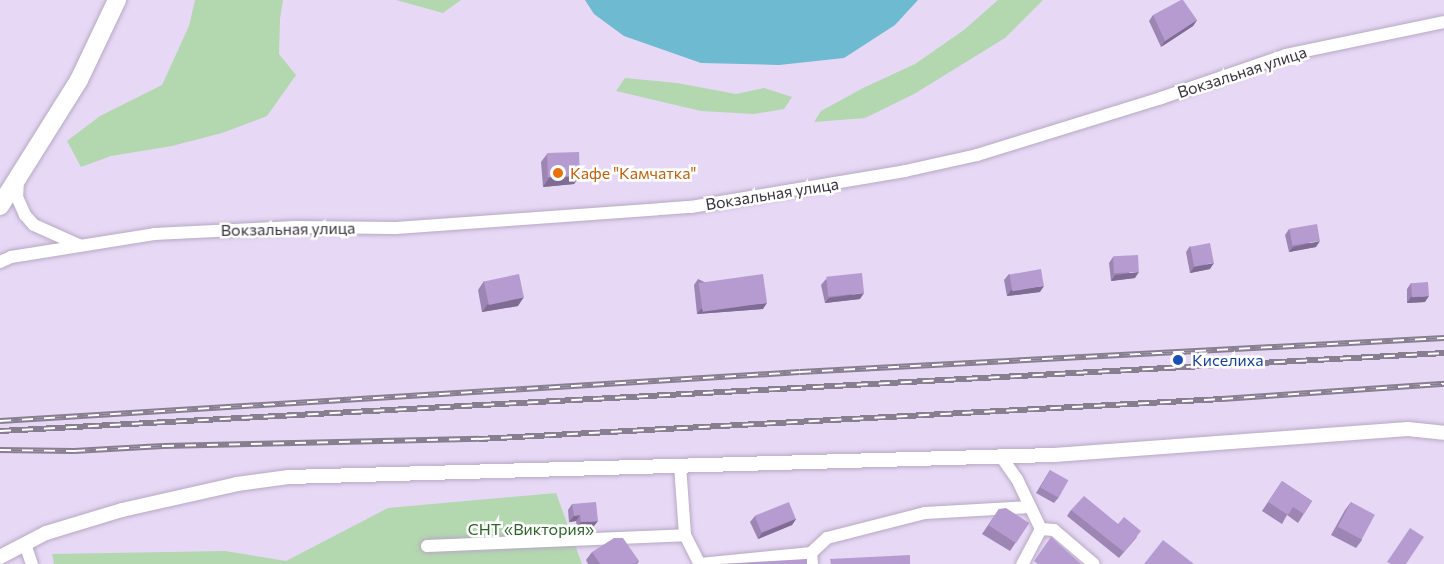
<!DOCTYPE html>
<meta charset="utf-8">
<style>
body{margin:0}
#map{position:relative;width:1444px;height:564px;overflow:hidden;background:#e7d9f5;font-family:Commissioner,sans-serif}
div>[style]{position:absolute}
.green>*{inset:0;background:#b3d7af}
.water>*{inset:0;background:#6dbad1}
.roads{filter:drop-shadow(0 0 2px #b6a9c4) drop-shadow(0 0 2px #b6a9c4)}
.minor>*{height:12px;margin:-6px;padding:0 6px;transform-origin:6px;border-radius:6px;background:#fff}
.tertiary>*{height:14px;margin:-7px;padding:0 7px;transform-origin:7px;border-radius:7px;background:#fff}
.primary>*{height:18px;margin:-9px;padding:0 9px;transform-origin:9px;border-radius:9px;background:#fff}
.rail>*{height:6px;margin-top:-3px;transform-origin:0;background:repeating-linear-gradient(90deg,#fff 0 11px,#877e90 0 22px);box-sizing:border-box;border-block:2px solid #877e90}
.wall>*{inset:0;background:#9d85b4}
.shaded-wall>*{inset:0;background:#7f6c92}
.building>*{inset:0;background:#b69bd1;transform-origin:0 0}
.dots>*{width:16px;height:16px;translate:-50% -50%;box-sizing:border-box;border:3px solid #fff;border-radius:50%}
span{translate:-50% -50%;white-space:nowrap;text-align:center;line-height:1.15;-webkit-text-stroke:5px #fff;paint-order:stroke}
.street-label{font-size:16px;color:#39333e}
.food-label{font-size:16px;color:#c56008}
.left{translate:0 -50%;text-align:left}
.transit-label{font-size:16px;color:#164399}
.park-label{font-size:16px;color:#2b6627}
</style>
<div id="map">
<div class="green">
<div style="clip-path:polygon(195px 0,283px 0,280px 19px,279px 54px,296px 75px,267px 116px,222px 133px,172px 146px,111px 156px,81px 167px,67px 141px,100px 116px,162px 85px,189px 26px)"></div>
<div style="clip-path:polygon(396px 0,461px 0,443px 13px)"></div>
<div style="clip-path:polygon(998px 0,1043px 0,1005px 38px,914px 94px,865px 118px,814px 122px,821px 111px,863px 88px,915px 64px,964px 30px)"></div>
<div style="clip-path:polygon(625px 78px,677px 83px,736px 94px,764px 88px,792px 97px,784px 109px,754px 114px,701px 111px,616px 91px)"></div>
<div style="clip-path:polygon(556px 493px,582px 564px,54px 564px,52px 554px,225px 551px,286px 561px,388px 508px)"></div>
</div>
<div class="water">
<div style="clip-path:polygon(585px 0,918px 0,895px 25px,844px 58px,779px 65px,701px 63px,624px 36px,594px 14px)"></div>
</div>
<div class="roads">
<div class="minor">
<div style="left:18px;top:180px;width:17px;rotate:93deg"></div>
<div style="left:17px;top:197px;width:20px;rotate:66deg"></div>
<div style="left:25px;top:215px;width:13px;rotate:48deg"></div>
<div style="left:34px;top:225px;width:49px;rotate:24deg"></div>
<div style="left:0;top:262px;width:12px;rotate:-24deg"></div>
<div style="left:11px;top:257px;width:145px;rotate:-9.1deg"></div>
<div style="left:154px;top:234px;width:141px;rotate:-2.8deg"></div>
<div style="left:295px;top:227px;width:101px;rotate:0.6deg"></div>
<div style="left:396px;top:228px;width:296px;rotate:-4.1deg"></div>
<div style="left:691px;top:207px;width:217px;rotate:-9.5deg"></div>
<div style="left:905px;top:171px;width:74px;rotate:-12.5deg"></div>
<div style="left:977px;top:155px;width:193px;rotate:-17.2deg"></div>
<div style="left:1161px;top:98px;width:132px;rotate:-19deg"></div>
<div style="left:1286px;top:55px;width:161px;rotate:-11.8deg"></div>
<div style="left:1000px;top:455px;width:29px;rotate:55deg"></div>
<div style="left:1017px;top:479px;width:55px;rotate:64.4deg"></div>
<div style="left:1041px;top:529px;width:40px;rotate:118deg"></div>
<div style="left:680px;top:465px;width:70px;rotate:85.9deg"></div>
<div style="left:685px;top:535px;width:33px;rotate:63deg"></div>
<div style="left:700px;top:564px;width:112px;rotate:-5.7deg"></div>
<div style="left:1041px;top:529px;width:13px;rotate:4deg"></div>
<div style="left:1054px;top:530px;width:52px;rotate:40.4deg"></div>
<div style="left:25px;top:544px;width:21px;rotate:71deg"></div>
<div style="left:427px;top:546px;width:258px;rotate:-2.4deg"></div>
<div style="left:812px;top:564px;width:11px;rotate:-95deg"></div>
<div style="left:811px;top:553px;width:22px;rotate:-43deg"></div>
<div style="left:827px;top:538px;width:101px;rotate:-14.3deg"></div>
<div style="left:925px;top:513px;width:105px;rotate:-3.3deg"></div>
</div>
<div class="tertiary">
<div style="left:0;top:557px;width:52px;rotate:-27.6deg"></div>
<div style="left:46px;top:533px;width:79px;rotate:-16.8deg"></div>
<div style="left:122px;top:510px;width:118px;rotate:-12.7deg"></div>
<div style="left:237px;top:484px;width:52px;rotate:-7.7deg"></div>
<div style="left:289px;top:477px;width:765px;rotate:-1.65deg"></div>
<div style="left:1054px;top:455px;width:355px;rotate:-4.2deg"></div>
<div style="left:1408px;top:429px;width:36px;rotate:6deg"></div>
</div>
<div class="primary">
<div style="left:0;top:206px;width:149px;rotate:-57.9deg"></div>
<div style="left:79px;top:80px;width:89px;rotate:-64.6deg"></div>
</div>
</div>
<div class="rail">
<div style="left:0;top:421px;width:801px;rotate:-3.5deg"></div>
<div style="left:800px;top:372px;width:645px;rotate:-3.02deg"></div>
<div style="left:0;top:431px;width:1446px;rotate:-3.09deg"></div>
<div style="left:0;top:450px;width:74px;rotate:0.8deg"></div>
<div style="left:74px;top:451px;width:89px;rotate:-3.2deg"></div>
<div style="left:163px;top:446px;width:316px;rotate:-1.3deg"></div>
<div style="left:479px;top:439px;width:744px;rotate:-3.08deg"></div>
<div style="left:1222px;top:399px;width:223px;rotate:-3.9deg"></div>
</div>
<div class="wall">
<div style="clip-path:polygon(1153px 15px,1197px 20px,1193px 26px,1161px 47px,1149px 21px)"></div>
<div style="clip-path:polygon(547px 154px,580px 176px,574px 184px,543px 187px,541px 162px)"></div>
<div style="clip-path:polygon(1289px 229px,1316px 247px,1289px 252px,1285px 235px)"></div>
<div style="clip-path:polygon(1190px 246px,1210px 269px,1190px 273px,1186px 252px)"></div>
<div style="clip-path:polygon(1113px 257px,1135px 278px,1111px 281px,1109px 263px)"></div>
<div style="clip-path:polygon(1009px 274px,1040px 292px,1007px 296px,1004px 280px)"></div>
<div style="clip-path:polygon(698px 279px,763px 309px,697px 314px,694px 285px)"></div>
<div style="clip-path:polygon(826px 279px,860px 299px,825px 303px,821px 285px)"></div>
<div style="clip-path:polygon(484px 281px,518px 306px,482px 312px,478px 290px)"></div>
<div style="clip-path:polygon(1411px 283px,1425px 302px,1407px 303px,1407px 289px)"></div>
<div style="clip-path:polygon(1050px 470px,1059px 497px,1054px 503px,1036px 493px)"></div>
<div style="clip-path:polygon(1282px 481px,1312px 501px,1298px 523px,1287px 515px,1282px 524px,1262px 511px)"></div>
<div style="clip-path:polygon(1351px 502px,1362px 540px,1356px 548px,1331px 535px,1345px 510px)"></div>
<div style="clip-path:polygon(572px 504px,594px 526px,577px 528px,576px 521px,569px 522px,568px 510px)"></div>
<div style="clip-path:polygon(999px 509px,1029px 523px,1010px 551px,982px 534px)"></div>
<div style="clip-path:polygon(1071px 510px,1118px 524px,1137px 537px,1119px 558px,1067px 516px)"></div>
<div style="clip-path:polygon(755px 516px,796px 519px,792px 525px,758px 539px,750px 522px)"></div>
<div style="clip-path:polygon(592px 552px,639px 561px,637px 564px,588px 564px,586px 560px)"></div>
</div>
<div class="shaded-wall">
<div style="clip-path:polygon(1197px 20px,1193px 26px,1161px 47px,1165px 41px)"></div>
<div style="clip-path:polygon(580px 176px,574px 184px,543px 187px,549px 178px)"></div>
<div style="clip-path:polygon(1320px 241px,1316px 247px,1289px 252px,1293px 247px)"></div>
<div style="clip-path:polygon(1214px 263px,1210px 269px,1190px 273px,1194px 267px)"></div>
<div style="clip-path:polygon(1139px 272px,1135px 278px,1111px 281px,1115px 275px)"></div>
<div style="clip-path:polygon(1044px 286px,1040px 292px,1007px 296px,1011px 290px)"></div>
<div style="clip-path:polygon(864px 293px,860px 299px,825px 303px,829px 298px)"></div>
<div style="clip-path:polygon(1429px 296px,1425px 302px,1407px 303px,1411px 297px)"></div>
<div style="clip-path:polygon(524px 297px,518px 306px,482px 312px,488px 304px)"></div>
<div style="clip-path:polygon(767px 303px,763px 309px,697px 314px,701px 309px)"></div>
<div style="clip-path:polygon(580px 515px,576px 521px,569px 522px,574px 516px)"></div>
<div style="clip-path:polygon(796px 519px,792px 525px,758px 539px,762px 533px)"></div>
<div style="clip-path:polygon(598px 521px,594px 526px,577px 528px,581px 522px)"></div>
</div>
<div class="building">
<div style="clip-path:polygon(1181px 0,1183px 0,1197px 20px,1165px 41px,1153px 15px)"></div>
<div style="left:579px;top:152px;width:24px;height:32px;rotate:88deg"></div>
<div style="left:1317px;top:224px;width:17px;height:28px;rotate:80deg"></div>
<div style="left:1210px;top:243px;width:20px;height:20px;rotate:79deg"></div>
<div style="left:1138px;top:255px;width:17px;height:25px;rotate:87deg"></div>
<div style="left:1041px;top:269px;width:17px;height:32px;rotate:80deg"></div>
<div style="left:862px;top:273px;width:20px;height:36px;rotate:84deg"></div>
<div style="left:519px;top:274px;width:24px;height:36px;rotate:78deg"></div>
<div style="left:763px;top:274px;width:29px;height:65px;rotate:82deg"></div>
<div style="left:1428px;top:282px;width:14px;height:17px;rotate:86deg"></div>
<div style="left:1050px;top:470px;width:21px;height:20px;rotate:29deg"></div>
<div style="clip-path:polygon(1282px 481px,1312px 501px,1304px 514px,1293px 507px,1288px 515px,1268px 502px)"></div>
<div style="clip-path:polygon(1084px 496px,1118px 524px,1124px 517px,1141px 531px,1124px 552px,1071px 510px)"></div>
<div style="clip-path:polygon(596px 502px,598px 521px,581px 522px,580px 515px,574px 516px,572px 504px)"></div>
<div style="left:789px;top:502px;width:18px;height:37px;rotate:68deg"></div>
<div style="left:1351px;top:502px;width:27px;height:28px;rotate:28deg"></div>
<div style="clip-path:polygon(1006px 508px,1029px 523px,1016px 543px,988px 525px,999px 509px)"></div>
<div style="clip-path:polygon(1410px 528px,1424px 537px,1406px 564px,1391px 564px,1387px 562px)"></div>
<div style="clip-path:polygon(1051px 537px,1081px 564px,1038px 564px,1034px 561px)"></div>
<div style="clip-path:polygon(614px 538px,623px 538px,639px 561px,634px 564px,600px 564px,592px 552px)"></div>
<div style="clip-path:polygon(1163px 540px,1194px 564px,1144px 564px)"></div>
<div style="clip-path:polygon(910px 555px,910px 564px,831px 564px,830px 559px)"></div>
<div style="clip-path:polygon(807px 559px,807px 564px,720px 564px)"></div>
</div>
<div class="dots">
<div style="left:558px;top:173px;background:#e8710a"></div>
<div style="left:1178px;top:360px;background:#1a4fb4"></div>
</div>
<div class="street-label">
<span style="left:1242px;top:72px;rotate:-18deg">Вокзальная улица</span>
<span style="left:772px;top:194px;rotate:-9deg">Вокзальная улица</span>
<span style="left:288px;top:229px;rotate:-1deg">Вокзальная улица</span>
</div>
<div class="food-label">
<span class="left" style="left:570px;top:173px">Кафе "Камчатка"</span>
</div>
<div class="transit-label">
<span class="left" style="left:1192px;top:360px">Киселиха</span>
</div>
<div class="park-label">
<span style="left:531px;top:529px">СНТ «Виктория»</span>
</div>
</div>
